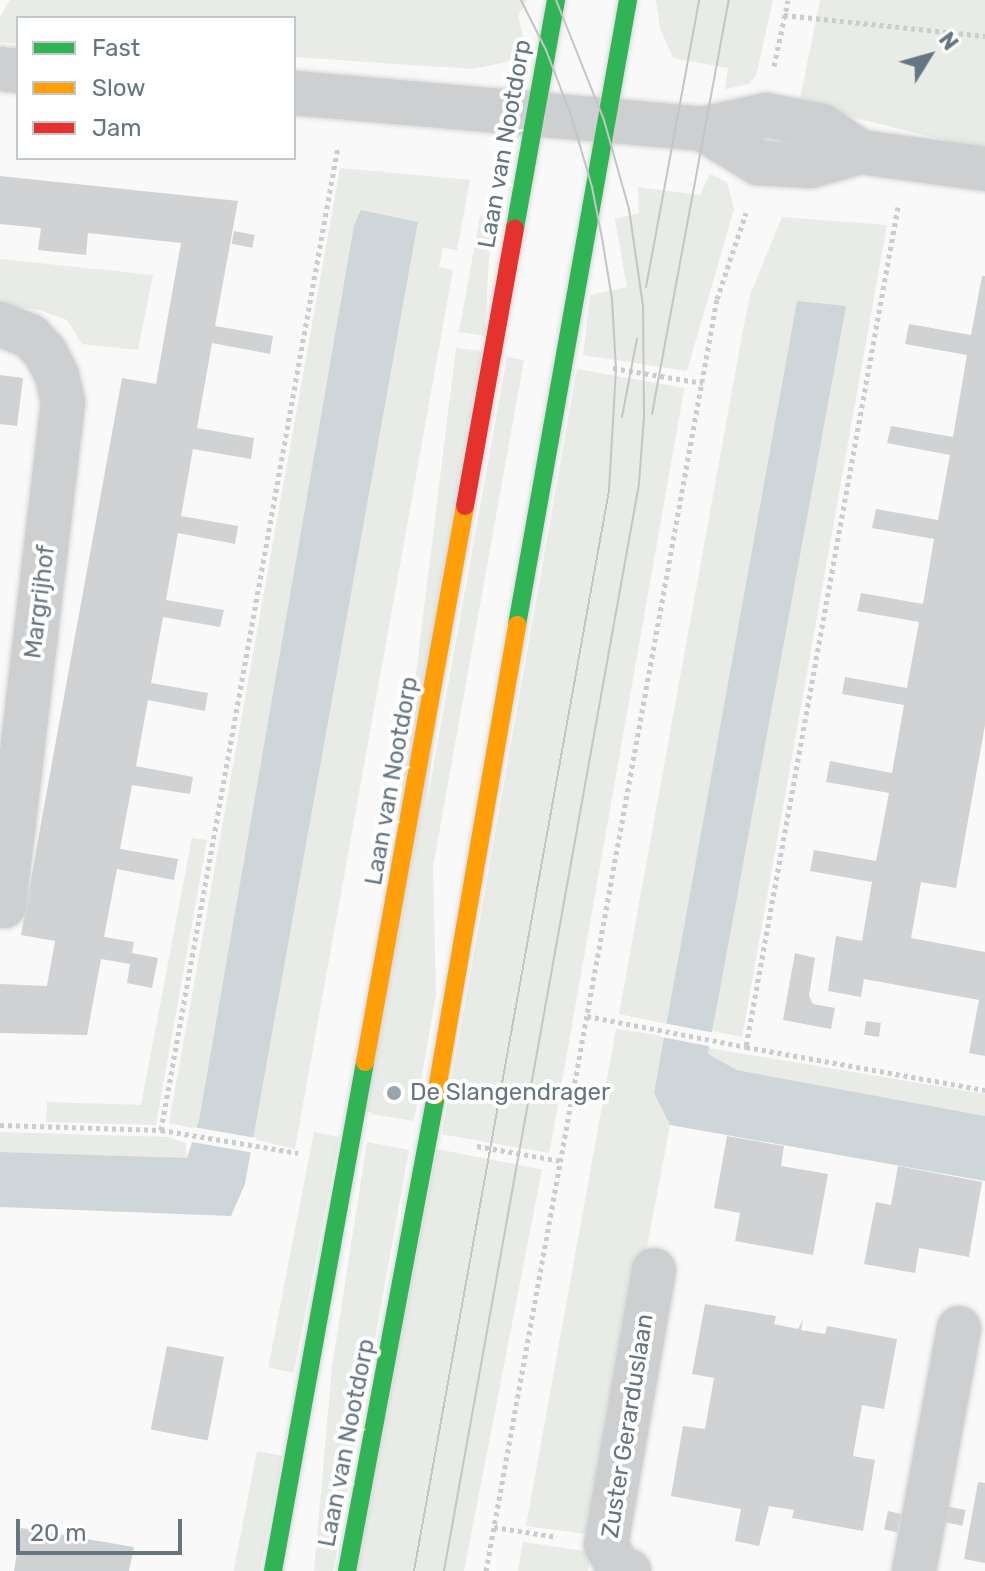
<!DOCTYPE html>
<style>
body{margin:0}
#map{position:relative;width:985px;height:1571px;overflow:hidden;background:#f9f9f9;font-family:Rubik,sans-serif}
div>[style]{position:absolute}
.green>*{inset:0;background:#e8ebe6;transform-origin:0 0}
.water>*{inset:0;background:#ced6d9}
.pier>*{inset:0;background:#f9f9f9;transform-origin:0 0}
.building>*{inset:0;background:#d0d2d3;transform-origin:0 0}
.path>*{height:5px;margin-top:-2.5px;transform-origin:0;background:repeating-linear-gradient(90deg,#cbcccd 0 4px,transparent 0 8px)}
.roads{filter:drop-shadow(0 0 2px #d5d6d7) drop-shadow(0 0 2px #d5d6d7)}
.street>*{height:44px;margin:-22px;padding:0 22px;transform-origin:22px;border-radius:22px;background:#cecfd0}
.fast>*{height:18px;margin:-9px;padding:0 9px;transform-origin:9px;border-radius:9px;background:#30b455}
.slow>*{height:18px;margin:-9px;padding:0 9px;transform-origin:9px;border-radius:9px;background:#ff9f0a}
.jam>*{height:18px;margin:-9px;padding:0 9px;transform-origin:9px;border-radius:9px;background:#e5322d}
.tram>*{height:2px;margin:-1px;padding:0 1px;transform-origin:1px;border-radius:1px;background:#c3c5c6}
.dots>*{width:22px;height:22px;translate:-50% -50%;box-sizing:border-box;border:4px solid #fff;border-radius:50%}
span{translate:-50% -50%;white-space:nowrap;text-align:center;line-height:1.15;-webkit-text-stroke:8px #fff;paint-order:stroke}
.street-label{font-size:24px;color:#657683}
.poi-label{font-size:24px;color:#657683}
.left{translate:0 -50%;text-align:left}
.legend{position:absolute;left:16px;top:16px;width:280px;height:144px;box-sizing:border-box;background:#fff;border:2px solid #c1c8cd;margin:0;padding:10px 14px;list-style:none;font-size:24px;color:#657683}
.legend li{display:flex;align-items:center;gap:16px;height:40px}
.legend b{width:40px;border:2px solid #c1c8cd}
.north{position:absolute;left:889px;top:16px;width:80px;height:80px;-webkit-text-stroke:6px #fff;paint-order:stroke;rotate:53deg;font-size:22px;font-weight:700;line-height:32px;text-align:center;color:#657683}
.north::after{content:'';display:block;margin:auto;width:28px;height:36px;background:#657683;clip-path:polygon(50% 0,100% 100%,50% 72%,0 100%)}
.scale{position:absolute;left:16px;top:1519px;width:166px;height:36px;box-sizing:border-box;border:4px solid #657683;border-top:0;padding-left:10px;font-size:24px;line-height:28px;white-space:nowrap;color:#657683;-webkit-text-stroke:6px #fff;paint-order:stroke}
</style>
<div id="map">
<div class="green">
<div style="clip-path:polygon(10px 0,527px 0,518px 17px,525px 42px,521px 51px,507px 62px,472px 69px,294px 57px,294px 18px,18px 18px,18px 43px,0 42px,0 17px)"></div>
<div style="clip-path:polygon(656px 0,773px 0,756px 76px,749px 84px,725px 89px,728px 68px,673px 58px,660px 28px)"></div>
<div style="clip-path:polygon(820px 0,985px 0,985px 150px,799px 104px)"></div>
<div style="clip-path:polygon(340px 168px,470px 180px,457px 250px,443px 248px,439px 267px,453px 270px,295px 1149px,253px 1139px,418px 223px,362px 210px,354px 225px,199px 1120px,197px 1129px,169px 1123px)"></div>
<div style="clip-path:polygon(710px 174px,727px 182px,734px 209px,687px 371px,583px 355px,590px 295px,627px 287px,615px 219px,639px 213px,638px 187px,700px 195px)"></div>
<div style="clip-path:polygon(480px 216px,491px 217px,485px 336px,459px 332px)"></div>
<div style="clip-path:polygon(782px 217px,887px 225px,742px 1037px,713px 1031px,797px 301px,667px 1024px,619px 1014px,743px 330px,750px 295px)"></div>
<div style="clip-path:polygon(0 259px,153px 275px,138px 350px,82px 344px,67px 320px,39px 310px,0 305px)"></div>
<div style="left:456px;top:348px;width:26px;height:769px;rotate:7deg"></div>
<div style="clip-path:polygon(507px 357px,524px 360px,433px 867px,436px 995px,414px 1121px,371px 1114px)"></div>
<div style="left:577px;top:369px;width:109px;height:777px;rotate:10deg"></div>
<div style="clip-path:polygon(192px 838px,207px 840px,156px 1125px,46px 1122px,47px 1102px,141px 1105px)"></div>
<div style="clip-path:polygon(616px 1029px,665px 1036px,654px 1093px,670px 1125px,593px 1535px,526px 1526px)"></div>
<div style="clip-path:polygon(709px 1048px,985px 1094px,985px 1116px,737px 1070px,708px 1054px)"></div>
<div style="clip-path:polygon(0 1132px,168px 1137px,186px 1143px,187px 1159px,0 1152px)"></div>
<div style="left:314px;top:1132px;width:26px;height:240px;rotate:11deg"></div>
<div style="clip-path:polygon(367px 1142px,409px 1150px,333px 1571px,314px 1571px,332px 1367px)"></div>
<div style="left:437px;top:1149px;width:107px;height:429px;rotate:11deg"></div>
<div style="left:257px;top:1451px;width:26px;height:122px;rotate:11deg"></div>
<div style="clip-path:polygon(523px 1542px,591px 1552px,588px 1571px,518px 1571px)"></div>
</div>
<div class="water">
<div style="clip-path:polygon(361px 210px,418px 222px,245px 1184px,231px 1216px,0 1207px,0 1152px,187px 1158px,199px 1120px,354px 225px)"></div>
<div style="clip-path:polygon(797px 301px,846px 306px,708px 1054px,737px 1070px,985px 1116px,985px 1181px,670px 1125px,654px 1093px)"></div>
</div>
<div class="pier">
<div style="left:663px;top:1023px;width:54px;height:14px;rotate:11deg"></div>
<div style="left:193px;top:1127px;width:65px;height:15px;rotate:10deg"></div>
</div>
<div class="building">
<div style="clip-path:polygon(0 176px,238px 201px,215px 326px,273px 336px,270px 354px,212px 343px,197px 428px,254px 438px,251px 459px,193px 449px,181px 516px,238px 526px,235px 544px,178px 533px,166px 600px,224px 610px,220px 627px,163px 617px,151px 683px,208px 693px,205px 711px,148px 700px,136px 766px,193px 777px,190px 794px,132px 785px,120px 849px,178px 859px,174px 880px,117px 869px,104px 937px,134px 942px,132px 953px,158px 958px,152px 988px,127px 983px,130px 964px,101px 959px,87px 1035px,0 1033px,0 984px,47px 986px,55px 941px,21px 935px,45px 801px,122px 378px,156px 384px,181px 243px,88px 233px,86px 255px,38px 250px,41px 228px,0 224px)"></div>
<div style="left:234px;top:231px;width:21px;height:13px;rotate:11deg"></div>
<div style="clip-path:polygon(982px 276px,985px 276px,985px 725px,956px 888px,921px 882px,911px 938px,985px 952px,985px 1056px,969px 1053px,979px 1000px,864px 979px,861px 997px,828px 991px,836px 936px,862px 941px,872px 882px,810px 871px,814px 850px,876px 861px,889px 793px,826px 782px,830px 761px,892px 773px,904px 705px,842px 694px,845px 677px,907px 688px,919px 622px,857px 611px,861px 593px,923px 604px,934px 539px,872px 528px,876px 509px,938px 520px,950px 455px,887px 443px,891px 426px,953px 437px,967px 355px,905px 344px,909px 324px,971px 335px)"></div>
<div style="clip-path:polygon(0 375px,23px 378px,17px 426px,0 424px)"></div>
<div style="clip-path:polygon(795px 953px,815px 958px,809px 996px,813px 1004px,835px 1008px,831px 1029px,783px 1020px)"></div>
<div style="left:866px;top:1021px;width:15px;height:14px;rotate:8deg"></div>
<div style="clip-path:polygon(727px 1136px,784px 1146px,781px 1166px,828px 1174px,813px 1255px,735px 1241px,740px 1213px,714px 1208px)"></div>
<div style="clip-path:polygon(898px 1166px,982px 1182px,969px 1257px,919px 1248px,915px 1273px,864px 1264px,876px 1202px,891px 1205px)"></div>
<div style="clip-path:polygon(705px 1304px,776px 1316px,774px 1324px,798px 1329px,803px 1320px,801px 1330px,825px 1334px,827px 1326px,897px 1339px,884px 1409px,862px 1405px,853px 1456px,875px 1460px,863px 1531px,792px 1518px,794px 1510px,769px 1506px,759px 1546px,735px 1541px,741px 1509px,671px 1496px,683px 1426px,705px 1429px,714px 1378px,692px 1374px)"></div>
<div style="left:167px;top:1346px;width:58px;height:85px;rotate:11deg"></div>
<div style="clip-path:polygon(978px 1482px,985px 1483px,985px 1563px,964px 1559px)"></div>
<div style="left:940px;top:1505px;width:26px;height:16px;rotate:11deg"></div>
<div style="left:888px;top:1511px;width:14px;height:19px;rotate:12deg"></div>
<div style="clip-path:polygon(21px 1528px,134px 1547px,129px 1571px,14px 1571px)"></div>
</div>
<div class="path">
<div style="left:784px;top:15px;width:202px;rotate:6deg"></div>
<div style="left:774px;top:66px;width:67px;rotate:-78deg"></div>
<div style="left:898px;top:207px;width:854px;rotate:100.26deg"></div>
<div style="left:746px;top:1047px;width:243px;rotate:10.2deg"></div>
<div style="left:613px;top:368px;width:91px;rotate:9.5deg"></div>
<div style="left:587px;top:1016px;width:162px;rotate:11deg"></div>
<div style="left:0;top:1125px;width:161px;rotate:1.8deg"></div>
<div style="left:161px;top:1130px;width:1000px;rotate:-79.8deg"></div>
<div style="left:161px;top:1130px;width:139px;rotate:9.5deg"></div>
<div style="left:477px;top:1146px;width:85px;rotate:10.1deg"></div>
<div style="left:494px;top:1527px;width:64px;rotate:9deg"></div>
<div style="left:486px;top:1571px;width:1293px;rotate:-79.71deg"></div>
<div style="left:717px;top:299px;width:91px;rotate:-71.4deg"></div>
</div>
<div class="roads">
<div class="street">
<div style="left:0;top:69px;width:18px;rotate:6deg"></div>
<div style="left:294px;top:93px;width:411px;rotate:5deg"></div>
<div style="left:703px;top:129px;width:65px;rotate:-12.5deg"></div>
<div style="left:766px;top:115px;width:57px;rotate:11.1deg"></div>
<div style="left:822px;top:126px;width:46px;rotate:34.4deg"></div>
<div style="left:703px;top:129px;width:65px;rotate:31.7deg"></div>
<div style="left:758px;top:163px;width:52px;rotate:3.3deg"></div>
<div style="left:810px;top:166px;width:52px;rotate:-15.6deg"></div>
<div style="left:860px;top:152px;width:126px;rotate:7.7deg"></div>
<div style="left:0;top:324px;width:32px;rotate:22deg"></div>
<div style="left:30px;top:336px;width:22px;rotate:47deg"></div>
<div style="left:45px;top:352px;width:27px;rotate:63deg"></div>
<div style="left:57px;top:376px;width:27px;rotate:77deg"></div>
<div style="left:63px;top:402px;width:507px;rotate:96.68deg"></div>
<div style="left:4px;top:906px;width:4px;rotate:180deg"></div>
<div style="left:629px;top:1571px;width:10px;rotate:-169deg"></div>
<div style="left:619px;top:1569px;width:27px;rotate:-118deg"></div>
<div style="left:606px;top:1545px;width:279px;rotate:-80.1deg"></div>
<div style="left:914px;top:1571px;width:247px;rotate:-79.5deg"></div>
</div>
<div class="fast">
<div style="left:515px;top:228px;width:232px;rotate:-79.8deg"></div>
<div style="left:517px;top:625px;width:635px;rotate:-79.93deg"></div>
<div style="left:273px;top:1571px;width:517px;rotate:-79.75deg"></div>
<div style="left:347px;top:1571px;width:484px;rotate:-79.4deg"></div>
</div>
<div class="slow">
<div style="left:365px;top:1062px;width:565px;rotate:-79.8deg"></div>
<div style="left:436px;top:1095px;width:477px;rotate:-80.2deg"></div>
</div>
<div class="jam">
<div style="left:465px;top:506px;width:282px;rotate:-79.8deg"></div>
</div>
</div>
<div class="tram">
<div style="left:646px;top:287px;width:292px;rotate:-79.5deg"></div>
<div style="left:652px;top:414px;width:421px;rotate:-79.5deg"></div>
<div style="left:622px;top:417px;width:80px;rotate:-79.2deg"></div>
<div style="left:414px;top:1571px;width:1098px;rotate:-79.77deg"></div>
<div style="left:609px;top:490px;width:121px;rotate:-86.7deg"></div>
<div style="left:616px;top:369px;width:70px;rotate:-93.3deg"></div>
<div style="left:612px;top:299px;width:62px;rotate:-99.3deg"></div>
<div style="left:602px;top:238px;width:52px;rotate:-101.1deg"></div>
<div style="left:592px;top:187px;width:72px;rotate:-106.2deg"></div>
<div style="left:572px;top:118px;width:73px;rotate:-110.9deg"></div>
<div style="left:546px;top:50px;width:56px;rotate:-116.6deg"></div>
<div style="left:444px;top:1571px;width:1104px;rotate:-79.83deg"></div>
<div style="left:639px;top:484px;width:68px;rotate:-85.8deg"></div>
<div style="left:644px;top:416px;width:110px;rotate:-90.5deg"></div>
<div style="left:643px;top:306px;width:98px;rotate:-98.2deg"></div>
<div style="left:629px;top:209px;width:92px;rotate:-105.7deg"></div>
<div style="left:604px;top:120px;width:129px;rotate:-111.8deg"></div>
</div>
<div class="dots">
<div style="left:394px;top:1093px;background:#99a4ac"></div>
</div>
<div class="street-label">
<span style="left:505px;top:144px;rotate:-80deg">Laan van Nootdorp</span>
<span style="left:40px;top:602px;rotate:-83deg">Margrijhof</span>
<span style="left:392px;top:781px;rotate:-80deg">Laan van Nootdorp</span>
<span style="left:628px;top:1426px;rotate:-81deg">Zuster Gerarduslaan</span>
<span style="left:347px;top:1443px;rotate:-79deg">Laan van Nootdorp</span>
</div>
<div class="poi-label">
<span class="left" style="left:410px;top:1093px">De Slangendrager</span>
</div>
<ul class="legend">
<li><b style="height:10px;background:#30b455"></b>Fast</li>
<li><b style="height:10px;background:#ff9f0a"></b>Slow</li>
<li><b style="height:10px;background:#e5322d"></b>Jam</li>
</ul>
<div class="north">N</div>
<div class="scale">20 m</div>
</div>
